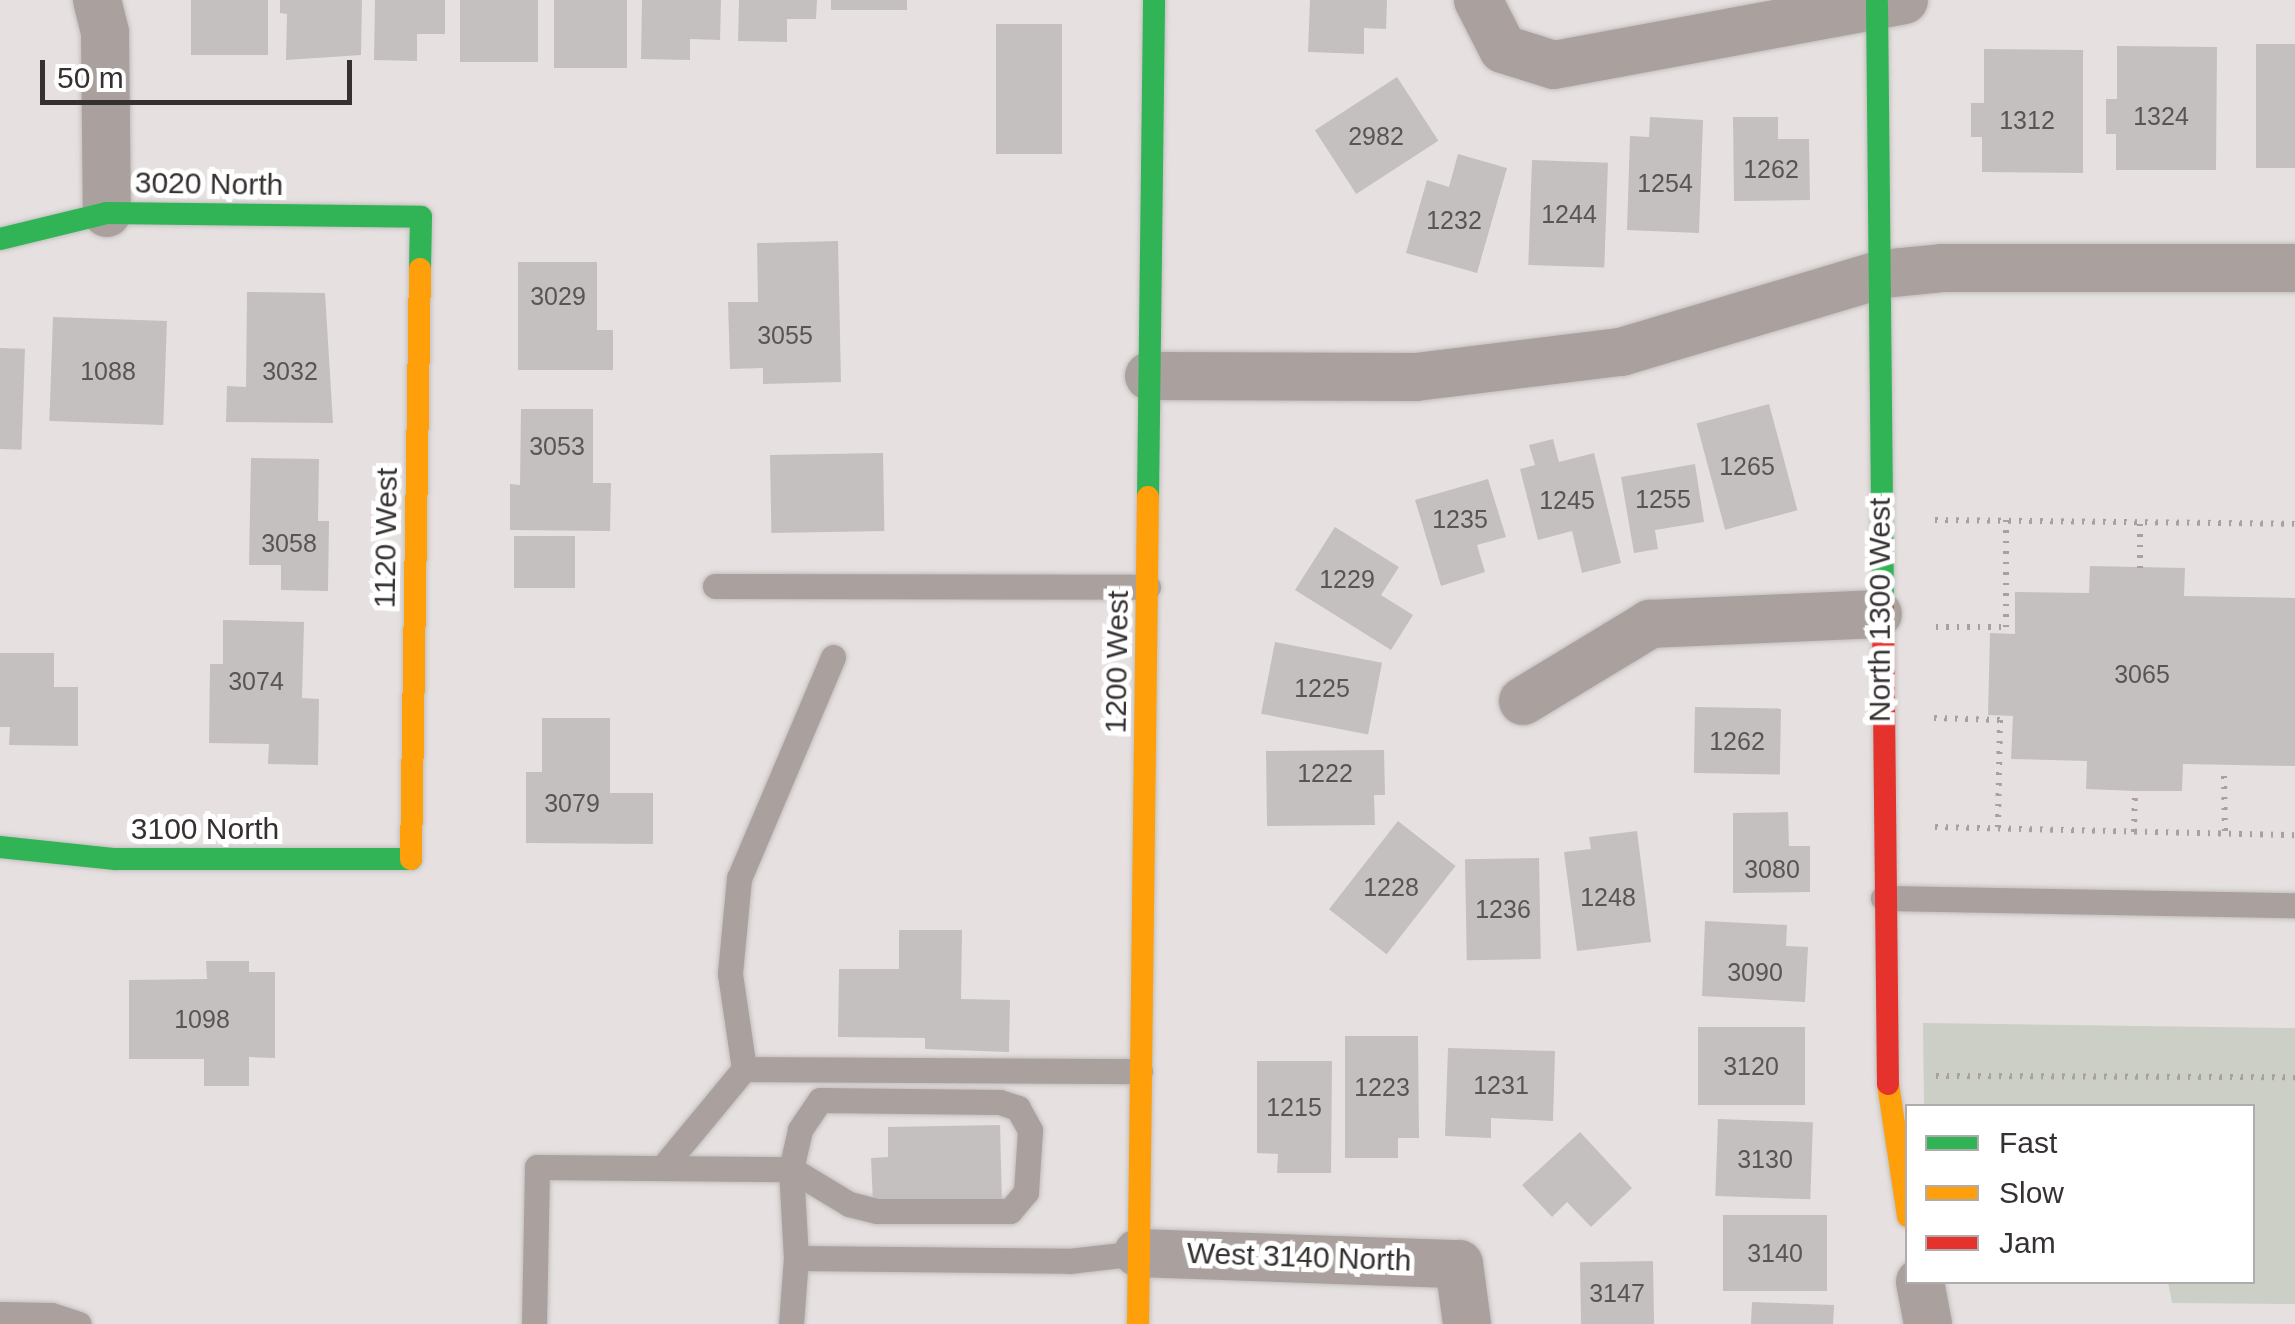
<!DOCTYPE html>
<style>
body{margin:0}
#map{position:relative;width:2295px;height:1324px;overflow:hidden;background:#e6e1e0;font-family:Arial,sans-serif}
div>[style]{position:absolute}
.green>*{inset:0;background:#cbcfc6}
.building>*{inset:0;background:#c4c0bf;transform-origin:0 0}
.path>*{height:6px;margin-top:-3px;transform-origin:0;background:repeating-linear-gradient(90deg,#a9a19f 0 2.5px,transparent 0 10.5px)}
.roads{filter:drop-shadow(0 0 2px #c2bfbe) drop-shadow(0 0 2px #c2bfbe)}
.lane>*{height:25px;margin:-12.5px;padding:0 12.5px;transform-origin:12.5px;border-radius:12.5px;background:#aaa09d}
.street>*{height:48px;margin:-24px;padding:0 24px;transform-origin:24px;border-radius:24px;background:#aaa09d}
.fast>*{height:22px;margin:-11px;padding:0 11px;transform-origin:11px;border-radius:11px;background:#30b455}
.slow>*{height:22px;margin:-11px;padding:0 11px;transform-origin:11px;border-radius:11px;background:#ff9f0a}
.jam>*{height:22px;margin:-11px;padding:0 11px;transform-origin:11px;border-radius:11px;background:#e5322d}
span{translate:-50% -50%;white-space:nowrap;text-align:center;line-height:1.15;-webkit-text-stroke:10px #fff;paint-order:stroke}
.number-label{font-size:25px;color:#595554}
.number-label span{-webkit-text-stroke-width:0}
.street-label{font-size:30px;color:#353130}
.legend{position:absolute;left:1905px;top:1104px;width:350px;height:180px;box-sizing:border-box;background:#fff;border:2px solid #aeadac;margin:0;padding:12px 18px;list-style:none;font-size:30px;color:#353130}
.legend li{display:flex;align-items:center;gap:20px;height:50px}
.legend b{width:50px;border:2px solid #aeadac}
.scale{position:absolute;left:40px;top:60px;width:312px;height:45px;box-sizing:border-box;border:5px solid #353130;border-top:0;padding-left:12px;font-size:30px;line-height:35px;white-space:nowrap;color:#353130;-webkit-text-stroke:8px #fff;paint-order:stroke}
</style>
<div id="map">
<div class="green">
<div style="clip-path:polygon(1923px 1023px,2295px 1028px,2295px 1304px,2172px 1303px,2168px 1282px,2252px 1282px,2252px 1106px,1924px 1106px)"></div>
</div>
<div class="building">
<div style="left:191px;top:0;width:77px;height:55px"></div>
<div style="clip-path:polygon(280px 0,362px 0,361px 55px,286px 60px,287px 14px,280px 13px)"></div>
<div style="clip-path:polygon(375px 0,445px 0,445px 34px,417px 34px,417px 61px,374px 60px)"></div>
<div style="left:460px;top:0;width:78px;height:62px"></div>
<div style="left:554px;top:0;width:73px;height:68px"></div>
<div style="clip-path:polygon(642px 0,721px 0,720px 40px,690px 39px,690px 60px,641px 59px)"></div>
<div style="clip-path:polygon(739px 0,817px 0,816px 19px,787px 19px,787px 42px,738px 41px)"></div>
<div style="left:831px;top:0;width:76px;height:10px"></div>
<div style="clip-path:polygon(1310px 0,1387px 0,1386px 29px,1364px 28px,1364px 54px,1308px 52px)"></div>
<div style="left:996px;top:24px;width:66px;height:130px"></div>
<div style="left:2295px;top:44px;width:124px;height:39px;rotate:90deg"></div>
<div style="clip-path:polygon(2117px 46px,2217px 47px,2216px 170px,2116px 170px,2116px 134px,2106px 134px,2106px 99px,2117px 99px)"></div>
<div style="clip-path:polygon(1984px 49px,2083px 50px,2083px 173px,1982px 172px,1982px 137px,1971px 137px,1971px 103px,1984px 103px)"></div>
<div style="left:1397px;top:77px;width:76px;height:98px;rotate:57deg"></div>
<div style="clip-path:polygon(1650px 117px,1703px 120px,1699px 233px,1627px 230px,1630px 136px,1649px 137px)"></div>
<div style="clip-path:polygon(1733px 117px,1778px 117px,1778px 139px,1809px 139px,1810px 200px,1734px 201px)"></div>
<div style="clip-path:polygon(1458px 154px,1507px 168px,1477px 273px,1406px 253px,1427px 180px,1449px 187px)"></div>
<div style="left:1532px;top:160px;width:76px;height:105px;rotate:2deg"></div>
<div style="clip-path:polygon(838px 241px,841px 382px,763px 384px,763px 368px,730px 369px,728px 302px,758px 302px,757px 243px)"></div>
<div style="clip-path:polygon(518px 262px,597px 262px,597px 330px,613px 330px,613px 370px,518px 370px)"></div>
<div style="clip-path:polygon(247px 292px,325px 293px,333px 423px,226px 422px,227px 386px,246px 387px)"></div>
<div style="left:53px;top:317px;width:114px;height:104px;rotate:2deg"></div>
<div style="left:0;top:348px;width:25px;height:101px;rotate:2deg"></div>
<div style="left:1769px;top:404px;width:110px;height:75px;rotate:75deg"></div>
<div style="clip-path:polygon(521px 409px,593px 409px,593px 483px,611px 483px,610px 531px,510px 530px,510px 484px,520px 485px)"></div>
<div style="clip-path:polygon(1553px 439px,1559px 462px,1594px 453px,1621px 563px,1582px 573px,1572px 531px,1538px 540px,1520px 469px,1535px 465px,1529px 445px)"></div>
<div style="left:883px;top:453px;width:78px;height:113px;rotate:89deg"></div>
<div style="clip-path:polygon(251px 458px,319px 459px,318px 521px,329px 521px,328px 591px,281px 590px,281px 565px,249px 565px)"></div>
<div style="clip-path:polygon(1695px 464px,1704px 522px,1655px 530px,1658px 549px,1634px 553px,1621px 477px)"></div>
<div style="clip-path:polygon(1488px 479px,1506px 537px,1477px 545px,1485px 572px,1441px 586px,1415px 500px)"></div>
<div style="clip-path:polygon(1335px 527px,1399px 567px,1381px 595px,1413px 615px,1391px 650px,1295px 590px)"></div>
<div style="left:514px;top:536px;width:61px;height:52px"></div>
<div style="clip-path:polygon(2090px 566px,2185px 568px,2184px 596px,2295px 598px,2295px 766px,2183px 764px,2182px 791px,2135px 791px,2086px 789px,2087px 761px,2011px 759px,2013px 716px,1988px 715px,1990px 633px,2015px 634px,2015px 592px,2089px 593px)"></div>
<div style="clip-path:polygon(223px 620px,304px 622px,302px 698px,319px 699px,318px 765px,268px 764px,269px 744px,209px 743px,210px 664px,223px 664px)"></div>
<div style="left:1275px;top:642px;width:109px;height:73px;rotate:11deg"></div>
<div style="clip-path:polygon(0 653px,54px 653px,54px 687px,78px 687px,78px 746px,9px 745px,10px 727px,0 727px)"></div>
<div style="left:1695px;top:707px;width:86px;height:66px;rotate:1deg"></div>
<div style="clip-path:polygon(542px 718px,610px 718px,610px 793px,653px 793px,653px 844px,526px 843px,526px 772px,542px 772px)"></div>
<div style="clip-path:polygon(1384px 750px,1385px 795px,1374px 795px,1375px 825px,1267px 826px,1266px 751px)"></div>
<div style="clip-path:polygon(1788px 812px,1789px 846px,1810px 846px,1810px 892px,1733px 893px,1733px 813px)"></div>
<div style="left:1398px;top:821px;width:73px;height:112px;rotate:38deg"></div>
<div style="clip-path:polygon(1637px 831px,1651px 942px,1577px 951px,1564px 852px,1591px 849px,1589px 837px)"></div>
<div style="left:1539px;top:858px;width:101px;height:74px;rotate:89deg"></div>
<div style="clip-path:polygon(1705px 921px,1787px 925px,1786px 946px,1808px 947px,1805px 1002px,1702px 996px)"></div>
<div style="clip-path:polygon(899px 930px,962px 930px,961px 999px,1010px 1000px,1009px 1052px,925px 1049px,925px 1038px,838px 1037px,839px 969px,899px 969px)"></div>
<div style="clip-path:polygon(206px 961px,249px 961px,249px 972px,275px 972px,275px 1058px,249px 1057px,249px 1086px,204px 1086px,204px 1059px,129px 1059px,129px 980px,207px 979px)"></div>
<div style="left:1698px;top:1027px;width:107px;height:78px"></div>
<div style="clip-path:polygon(1345px 1036px,1418px 1036px,1419px 1138px,1398px 1138px,1398px 1158px,1345px 1158px)"></div>
<div style="clip-path:polygon(1448px 1048px,1555px 1051px,1553px 1121px,1491px 1118px,1491px 1138px,1445px 1136px)"></div>
<div style="clip-path:polygon(1257px 1061px,1332px 1061px,1331px 1173px,1277px 1173px,1278px 1154px,1257px 1153px)"></div>
<div style="left:1718px;top:1119px;width:95px;height:77px;rotate:2deg"></div>
<div style="clip-path:polygon(1000px 1125px,1002px 1202px,873px 1204px,871px 1158px,888px 1157px,888px 1127px)"></div>
<div style="clip-path:polygon(1580px 1132px,1632px 1188px,1591px 1227px,1567px 1202px,1552px 1217px,1522px 1185px)"></div>
<div style="left:1723px;top:1215px;width:104px;height:76px"></div>
<div style="left:1653px;top:1261px;width:63px;height:73px;rotate:89deg"></div>
<div style="clip-path:polygon(1752px 1302px,1834px 1305px,1833px 1324px,1751px 1324px)"></div>
</div>
<div class="path">
<div style="left:1935px;top:520px;width:360px;rotate:0.6deg"></div>
<div style="left:2140px;top:568px;width:47px;rotate:-90deg"></div>
<div style="left:1936px;top:627px;width:70px"></div>
<div style="left:2006px;top:627px;width:108px;rotate:-90deg"></div>
<div style="left:1934px;top:718px;width:66px;rotate:1.7deg"></div>
<div style="left:2000px;top:720px;width:109px;rotate:91.1deg"></div>
<div style="left:2224px;top:776px;width:58px;rotate:89deg"></div>
<div style="left:1935px;top:827px;width:360px;rotate:1.3deg"></div>
<div style="left:2134px;top:832px;width:41px;rotate:-88.6deg"></div>
<div style="left:1936px;top:1076px;width:359px;rotate:0.2deg"></div>
</div>
<div class="roads">
<div class="lane">
<div style="left:715px;top:586px;width:433px;rotate:0.1deg"></div>
<div style="left:833px;top:657px;width:240px;rotate:113deg"></div>
<div style="left:739px;top:878px;width:96px;rotate:95.4deg"></div>
<div style="left:730px;top:974px;width:96px;rotate:81.6deg"></div>
<div style="left:744px;top:1069px;width:396px;rotate:0.3deg"></div>
<div style="left:1883px;top:898px;width:412px;rotate:1deg"></div>
<div style="left:663px;top:1167px;width:127px;rotate:-50.4deg"></div>
<div style="left:0;top:1314px;width:51px;rotate:1.1deg"></div>
<div style="left:51px;top:1315px;width:29px;rotate:18deg"></div>
<div style="left:534px;top:1324px;width:157px;rotate:-88.9deg"></div>
<div style="left:537px;top:1167px;width:254px;rotate:0.5deg"></div>
<div style="left:791px;top:1169px;width:68px;rotate:31.1deg"></div>
<div style="left:849px;top:1204px;width:29px;rotate:14deg"></div>
<div style="left:877px;top:1211px;width:133px"></div>
<div style="left:1010px;top:1211px;width:25px;rotate:-50deg"></div>
<div style="left:1026px;top:1192px;width:62px;rotate:-86.3deg"></div>
<div style="left:1030px;top:1130px;width:25px;rotate:-119deg"></div>
<div style="left:1018px;top:1108px;width:19px;rotate:-162deg"></div>
<div style="left:1000px;top:1102px;width:180px;rotate:-179.4deg"></div>
<div style="left:820px;top:1100px;width:36px;rotate:124deg"></div>
<div style="left:800px;top:1130px;width:40px;rotate:103deg"></div>
<div style="left:791px;top:1169px;width:89px;rotate:86.8deg"></div>
<div style="left:791px;top:1324px;width:66px;rotate:-85.7deg"></div>
<div style="left:796px;top:1258px;width:273px;rotate:0.6deg"></div>
<div style="left:1069px;top:1261px;width:69px;rotate:-6.6deg"></div>
</div>
<div class="street">
<div style="left:97px;top:0;width:34px;rotate:76deg"></div>
<div style="left:105px;top:33px;width:180px;rotate:89.4deg"></div>
<div style="left:1478px;top:0;width:55px;rotate:63deg"></div>
<div style="left:1503px;top:49px;width:53px;rotate:17.4deg"></div>
<div style="left:1554px;top:65px;width:356px;rotate:-10.5deg"></div>
<div style="left:1149px;top:376px;width:267px;rotate:0.2deg"></div>
<div style="left:1416px;top:377px;width:207px;rotate:-7deg"></div>
<div style="left:1621px;top:352px;width:272px;rotate:-16.6deg"></div>
<div style="left:1882px;top:274px;width:60px;rotate:-5.7deg"></div>
<div style="left:1942px;top:268px;width:353px"></div>
<div style="left:1523px;top:701px;width:149px;rotate:-31.2deg"></div>
<div style="left:1650px;top:624px;width:228px;rotate:-2.5deg"></div>
<div style="left:1138px;top:1253px;width:321px;rotate:2deg"></div>
<div style="left:1459px;top:1264px;width:61px;rotate:82.4deg"></div>
<div style="left:1920px;top:1282px;width:43px;rotate:79.2deg"></div>
</div>
<div class="fast">
<div style="left:1877px;top:3px;width:607px;rotate:89.43deg"></div>
<div style="left:0;top:239px;width:110px;rotate:-13.7deg"></div>
<div style="left:107px;top:213px;width:314px;rotate:0.7deg"></div>
<div style="left:421px;top:217px;width:52px;rotate:91.1deg"></div>
<div style="left:1148px;top:497px;width:497px;rotate:-89.3deg"></div>
<div style="left:0;top:847px;width:116px;rotate:6deg"></div>
<div style="left:115px;top:859px;width:296px"></div>
</div>
<div class="slow">
<div style="left:411px;top:859px;width:590px;rotate:-89.13deg"></div>
<div style="left:1888px;top:1084px;width:134px;rotate:81.4deg"></div>
<div style="left:1138px;top:1324px;width:827px;rotate:-89.31deg"></div>
</div>
<div class="jam">
<div style="left:1883px;top:610px;width:474px;rotate:89.4deg"></div>
</div>
</div>
<div class="number-label">
<span style="left:2161px;top:116px">1324</span>
<span style="left:2027px;top:120px">1312</span>
<span style="left:1376px;top:136px">2982</span>
<span style="left:1771px;top:169px">1262</span>
<span style="left:1665px;top:183px">1254</span>
<span style="left:1569px;top:214px">1244</span>
<span style="left:1454px;top:220px">1232</span>
<span style="left:558px;top:296px">3029</span>
<span style="left:785px;top:335px">3055</span>
<span style="left:108px;top:371px">1088</span>
<span style="left:290px;top:371px">3032</span>
<span style="left:557px;top:446px">3053</span>
<span style="left:1747px;top:466px">1265</span>
<span style="left:1663px;top:499px">1255</span>
<span style="left:1567px;top:500px">1245</span>
<span style="left:1460px;top:519px">1235</span>
<span style="left:289px;top:543px">3058</span>
<span style="left:1347px;top:579px">1229</span>
<span style="left:2142px;top:674px">3065</span>
<span style="left:256px;top:681px">3074</span>
<span style="left:1322px;top:688px">1225</span>
<span style="left:1737px;top:741px">1262</span>
<span style="left:1325px;top:773px">1222</span>
<span style="left:572px;top:803px">3079</span>
<span style="left:1772px;top:869px">3080</span>
<span style="left:1391px;top:887px">1228</span>
<span style="left:1608px;top:897px">1248</span>
<span style="left:1503px;top:909px">1236</span>
<span style="left:1755px;top:972px">3090</span>
<span style="left:202px;top:1019px">1098</span>
<span style="left:1751px;top:1066px">3120</span>
<span style="left:1501px;top:1085px">1231</span>
<span style="left:1382px;top:1087px">1223</span>
<span style="left:1294px;top:1107px">1215</span>
<span style="left:1765px;top:1159px">3130</span>
<span style="left:1775px;top:1253px">3140</span>
<span style="left:1617px;top:1293px">3147</span>
</div>
<div class="street-label">
<span style="left:209px;top:184px;rotate:1deg">3020 North</span>
<span style="left:386px;top:538px;rotate:-89deg">1120 West</span>
<span style="left:1880px;top:610px;rotate:-90deg">North 1300 West</span>
<span style="left:1117px;top:662px;rotate:-89deg">1200 West</span>
<span style="left:205px;top:829px">3100 North</span>
<span style="left:1299px;top:1257px;rotate:2deg">West 3140 North</span>
</div>
<ul class="legend">
<li><b style="height:12px;background:#30b455"></b>Fast</li>
<li><b style="height:12px;background:#ff9f0a"></b>Slow</li>
<li><b style="height:12px;background:#e5322d"></b>Jam</li>
</ul>
<div class="scale">50 m</div>
</div>
